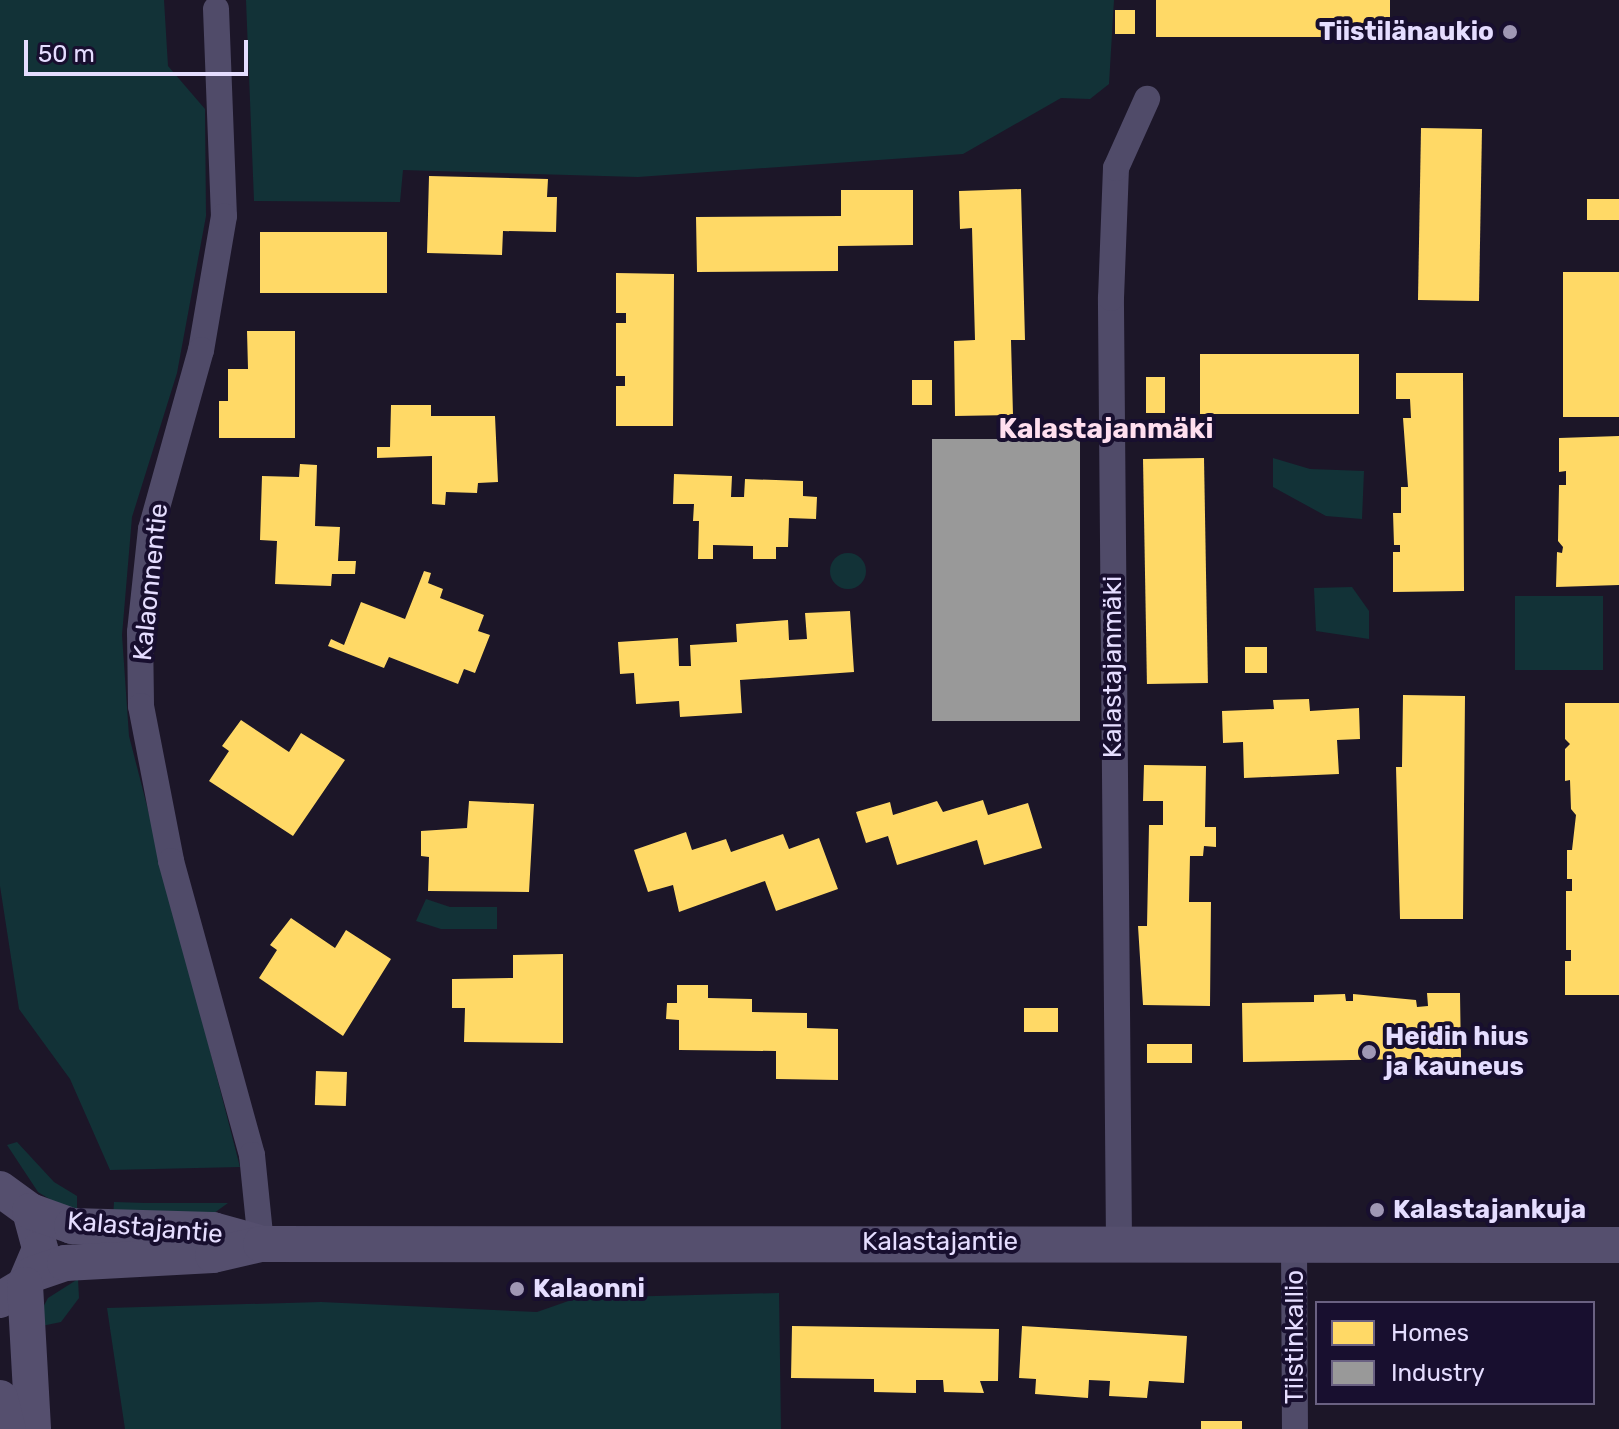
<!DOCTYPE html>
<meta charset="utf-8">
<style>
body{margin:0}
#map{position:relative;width:1619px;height:1429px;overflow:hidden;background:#1c1628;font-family:Rubik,sans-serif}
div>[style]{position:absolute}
.green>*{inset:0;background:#123237;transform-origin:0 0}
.round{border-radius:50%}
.homes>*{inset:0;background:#ffd966;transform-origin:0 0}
.industry>*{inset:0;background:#999;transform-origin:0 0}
.street>*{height:26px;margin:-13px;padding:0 13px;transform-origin:13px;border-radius:13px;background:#504b69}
.secondary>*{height:36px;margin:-18px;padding:0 18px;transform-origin:18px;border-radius:18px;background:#554f6e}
.dots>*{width:22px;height:22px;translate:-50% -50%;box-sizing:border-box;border:4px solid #180f2f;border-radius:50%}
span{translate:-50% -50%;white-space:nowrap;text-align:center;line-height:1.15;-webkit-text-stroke:8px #180f2f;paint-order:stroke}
.poi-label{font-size:26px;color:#e5ddff;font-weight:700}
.right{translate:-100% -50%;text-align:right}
.left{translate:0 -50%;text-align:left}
.street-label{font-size:26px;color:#e5ddff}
.neighbourhood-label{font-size:28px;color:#ffdfef;font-weight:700}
.legend{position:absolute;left:1315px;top:1301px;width:280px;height:104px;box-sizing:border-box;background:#180f2f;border:2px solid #6a6182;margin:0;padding:10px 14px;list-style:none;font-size:24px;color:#e5ddff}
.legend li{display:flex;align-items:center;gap:16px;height:40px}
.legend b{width:40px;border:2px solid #6a6182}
.scale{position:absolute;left:24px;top:40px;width:224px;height:36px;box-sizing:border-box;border:4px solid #e5ddff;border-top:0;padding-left:10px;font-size:24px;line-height:28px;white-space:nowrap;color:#e5ddff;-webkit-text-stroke:6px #180f2f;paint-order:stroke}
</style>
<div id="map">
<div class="green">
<div style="clip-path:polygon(0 0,164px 0,168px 66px,205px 109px,206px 216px,177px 373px,132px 517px,122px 635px,129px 736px,240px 1167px,110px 1170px,70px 1079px,19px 1009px,0 886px)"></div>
<div style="clip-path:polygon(246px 0,1114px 0,1109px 84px,1090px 99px,1061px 98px,963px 154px,638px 177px,403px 170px,400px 202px,254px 201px)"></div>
<div style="clip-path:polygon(1273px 458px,1310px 469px,1364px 471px,1362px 519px,1326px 516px,1273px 487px)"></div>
<div class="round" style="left:830px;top:553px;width:36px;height:36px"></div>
<div style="clip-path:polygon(1352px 587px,1369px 611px,1369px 639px,1316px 631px,1314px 588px)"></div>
<div style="left:1515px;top:596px;width:88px;height:74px"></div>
<div style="clip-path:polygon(426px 899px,450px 907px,497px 907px,497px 929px,441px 929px,416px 921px)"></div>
<div style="clip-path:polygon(17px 1142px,54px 1182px,77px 1196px,77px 1216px,38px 1192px,7px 1145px)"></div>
<div style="clip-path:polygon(114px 1202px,145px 1203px,228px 1203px,210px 1216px,113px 1218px)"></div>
<div style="clip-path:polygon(78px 1279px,79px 1298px,61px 1322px,32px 1328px,48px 1298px)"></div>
<div style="clip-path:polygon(779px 1293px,781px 1429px,125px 1429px,107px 1308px,321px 1302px,537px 1312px,577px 1298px)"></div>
</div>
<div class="homes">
<div style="left:1156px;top:0;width:234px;height:37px"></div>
<div style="left:1115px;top:10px;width:20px;height:24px"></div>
<div style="left:1421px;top:128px;width:61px;height:172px;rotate:1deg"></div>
<div style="clip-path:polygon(429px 176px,548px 179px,547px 197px,557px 197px,556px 232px,503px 231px,502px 255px,427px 253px)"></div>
<div style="clip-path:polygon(1021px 189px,1025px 340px,1011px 340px,1013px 415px,955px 416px,954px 341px,975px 340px,972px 228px,960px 229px,959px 191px)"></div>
<div style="clip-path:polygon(841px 190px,913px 190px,913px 245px,838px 246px,838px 271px,697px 272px,696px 217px,841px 216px)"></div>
<div style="left:1587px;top:199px;width:32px;height:21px"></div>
<div style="left:260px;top:232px;width:127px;height:61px"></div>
<div style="left:1563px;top:272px;width:56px;height:145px"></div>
<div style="clip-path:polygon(616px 273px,674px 274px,673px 426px,616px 426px,616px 386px,625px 386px,625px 376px,616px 376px,616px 323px,626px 323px,626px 313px,616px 313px)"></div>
<div style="clip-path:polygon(247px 331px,295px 331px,295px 438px,219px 438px,219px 401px,228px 401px,228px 369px,248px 369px)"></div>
<div style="left:1200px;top:354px;width:159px;height:60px"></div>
<div style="clip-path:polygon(1396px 373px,1463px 373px,1464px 591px,1393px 592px,1393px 552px,1400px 552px,1400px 545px,1394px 545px,1393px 513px,1401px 513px,1401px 487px,1408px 487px,1403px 418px,1411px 418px,1410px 399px,1396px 399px)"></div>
<div style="left:1146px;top:377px;width:19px;height:36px"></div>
<div style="left:912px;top:380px;width:20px;height:25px"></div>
<div style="clip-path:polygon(391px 405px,431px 405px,431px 416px,495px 416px,498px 482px,478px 483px,477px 493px,446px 492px,445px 505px,432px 504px,432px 456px,377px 458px,377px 447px,390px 447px)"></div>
<div style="clip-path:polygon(1619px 436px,1619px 585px,1556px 587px,1557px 552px,1562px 553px,1563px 547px,1558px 541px,1559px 485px,1566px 485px,1566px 471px,1559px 472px,1559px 438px)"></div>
<div style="left:1204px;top:458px;width:225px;height:61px;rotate:89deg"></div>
<div style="clip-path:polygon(300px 464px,317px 465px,315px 526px,340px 527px,338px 561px,356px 561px,355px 574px,332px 574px,331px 586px,275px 584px,277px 541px,260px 540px,262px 476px,299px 477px)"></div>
<div style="clip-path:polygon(674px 474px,732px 476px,731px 497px,744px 497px,745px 479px,803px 481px,803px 496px,817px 497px,816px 519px,789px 518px,788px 547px,776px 547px,776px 559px,753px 559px,753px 546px,713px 545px,713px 559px,698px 559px,699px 521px,693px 521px,694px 504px,673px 504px)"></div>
<div style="clip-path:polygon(424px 571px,431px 573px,428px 583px,443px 589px,440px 598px,484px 615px,478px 631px,490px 635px,475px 673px,464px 669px,458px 684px,389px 657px,384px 668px,328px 646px,331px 639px,344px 645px,361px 602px,405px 619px)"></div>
<div style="clip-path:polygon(850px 611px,854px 672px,740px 680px,742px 713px,680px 717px,679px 701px,636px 704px,634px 673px,620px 674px,618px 642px,678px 638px,679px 666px,691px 666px,690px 645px,737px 642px,736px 624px,788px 620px,789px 640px,807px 639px,805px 613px)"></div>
<div style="left:1245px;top:647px;width:22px;height:26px"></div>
<div style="clip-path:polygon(1403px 695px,1465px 696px,1463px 919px,1400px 919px,1396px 767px,1402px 767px)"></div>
<div style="clip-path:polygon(1309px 699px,1310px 711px,1359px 708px,1360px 739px,1337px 740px,1339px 774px,1244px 778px,1243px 742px,1223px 743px,1222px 711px,1274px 709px,1273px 700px)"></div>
<div style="clip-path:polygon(1565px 703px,1619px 703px,1619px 995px,1565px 995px,1565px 961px,1571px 961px,1571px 950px,1566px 950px,1566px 891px,1572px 891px,1572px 879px,1567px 879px,1567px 850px,1572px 850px,1576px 815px,1571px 809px,1570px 780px,1565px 781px,1565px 749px,1570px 744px,1565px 739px)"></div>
<div style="clip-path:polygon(241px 720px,289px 752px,301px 733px,345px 760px,293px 836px,209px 781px,229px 751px,222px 746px)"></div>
<div style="clip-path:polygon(1144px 765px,1206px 766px,1205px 827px,1216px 827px,1216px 847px,1204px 846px,1203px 856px,1190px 856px,1189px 902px,1211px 902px,1210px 1006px,1143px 1005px,1138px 926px,1147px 926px,1149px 825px,1163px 825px,1163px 801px,1143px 801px)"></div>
<div style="clip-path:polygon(983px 800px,988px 815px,1028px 803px,1042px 848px,984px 865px,977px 840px,897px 865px,888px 836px,866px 843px,856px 812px,890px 802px,893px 815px,937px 801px,943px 812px)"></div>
<div style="clip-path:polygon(469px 801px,534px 804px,529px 892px,428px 891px,429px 857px,421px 856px,421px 831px,467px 828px)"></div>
<div style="clip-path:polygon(686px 832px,692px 850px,726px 839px,731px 852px,783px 834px,789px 849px,819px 838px,838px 889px,776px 911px,765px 881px,679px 912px,673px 885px,648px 892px,634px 850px)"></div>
<div style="clip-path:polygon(291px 918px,335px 948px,346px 930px,391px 959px,343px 1036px,259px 978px,277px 950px,270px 945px)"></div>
<div style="clip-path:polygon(563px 954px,563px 1043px,464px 1042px,465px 1008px,452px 1008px,452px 979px,513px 978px,513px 955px)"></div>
<div style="clip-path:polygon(677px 985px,708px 985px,708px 998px,752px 999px,752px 1012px,807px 1013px,807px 1028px,838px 1029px,838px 1080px,776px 1079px,776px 1051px,679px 1050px,679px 1020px,666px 1019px,667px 1003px,677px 1003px)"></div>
<div style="clip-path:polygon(1427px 993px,1460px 993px,1461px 1058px,1243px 1062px,1242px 1003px,1314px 1002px,1314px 995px,1345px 994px,1346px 1001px,1353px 1001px,1353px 994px,1416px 1000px,1417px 1007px,1428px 1006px)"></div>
<div style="left:1024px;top:1008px;width:34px;height:24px"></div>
<div style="left:1147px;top:1044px;width:45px;height:19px"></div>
<div style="left:316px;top:1071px;width:31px;height:34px;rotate:2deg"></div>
<div style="clip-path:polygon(792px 1326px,999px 1329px,998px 1381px,980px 1381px,984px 1393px,944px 1392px,943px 1380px,916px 1380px,916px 1393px,874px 1392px,874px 1379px,791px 1378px)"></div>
<div style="clip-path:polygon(1022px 1326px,1187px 1336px,1184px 1383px,1149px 1381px,1147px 1398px,1109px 1396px,1110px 1381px,1089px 1380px,1088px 1398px,1035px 1394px,1036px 1379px,1019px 1378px)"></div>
<div style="left:1201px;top:1421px;width:41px;height:8px"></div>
</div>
<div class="industry">
<div style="left:932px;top:439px;width:148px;height:282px"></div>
</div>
<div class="street">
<div style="left:216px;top:9px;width:207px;rotate:87.8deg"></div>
<div style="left:224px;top:216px;width:136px;rotate:99.7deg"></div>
<div style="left:201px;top:350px;width:186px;rotate:105.6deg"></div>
<div style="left:151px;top:529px;width:104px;rotate:96.1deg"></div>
<div style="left:140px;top:632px;width:74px;rotate:89.2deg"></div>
<div style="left:141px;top:706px;width:158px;rotate:79deg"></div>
<div style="left:171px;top:861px;width:305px;rotate:74.6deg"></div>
<div style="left:252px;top:1155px;width:89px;rotate:84.2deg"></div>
<div style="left:1119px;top:1243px;width:945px;rotate:-90.49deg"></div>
<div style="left:1111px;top:298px;width:130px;rotate:-87.8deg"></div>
<div style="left:1116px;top:168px;width:76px;rotate:-65.8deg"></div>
<div style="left:1294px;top:1244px;width:185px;rotate:89.7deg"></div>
</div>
<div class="secondary">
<div style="left:0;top:1189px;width:37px;rotate:36deg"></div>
<div style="left:30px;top:1211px;width:39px;rotate:75deg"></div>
<div style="left:40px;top:1249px;width:39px;rotate:113deg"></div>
<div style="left:25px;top:1285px;width:29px;rotate:149deg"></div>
<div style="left:30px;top:1211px;width:45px;rotate:19.7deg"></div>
<div style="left:72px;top:1226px;width:141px;rotate:1.6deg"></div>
<div style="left:213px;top:1230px;width:45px;rotate:15.6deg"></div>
<div style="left:33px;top:1274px;width:34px;rotate:-19deg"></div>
<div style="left:65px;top:1263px;width:148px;rotate:-3.1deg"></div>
<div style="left:213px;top:1255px;width:49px;rotate:-12.9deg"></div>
<div style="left:261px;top:1244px;width:1358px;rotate:0.04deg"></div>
<div style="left:25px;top:1285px;width:144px;rotate:86.8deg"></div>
<div style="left:0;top:1398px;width:32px;rotate:76deg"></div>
</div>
<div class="dots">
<div style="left:1510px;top:32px;background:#9f97b4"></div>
<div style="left:1369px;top:1052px;background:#9f97b4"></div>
<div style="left:1377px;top:1210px;background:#9f97b4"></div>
<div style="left:517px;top:1289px;background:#9f97b4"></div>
</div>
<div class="poi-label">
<span class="right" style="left:1494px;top:32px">Tiistilänaukio</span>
<span class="left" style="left:1385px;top:1052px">Heidin hius<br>ja kauneus</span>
<span class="left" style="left:1393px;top:1210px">Kalastajankuja</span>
<span class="left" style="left:533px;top:1289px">Kalaonni</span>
</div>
<div class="street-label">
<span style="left:151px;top:582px;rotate:-84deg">Kalaonnentie</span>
<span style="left:1113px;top:667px;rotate:-90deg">Kalastajanmäki</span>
<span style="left:145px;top:1228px;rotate:5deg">Kalastajantie</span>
<span style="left:940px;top:1242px">Kalastajantie</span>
<span style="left:1295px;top:1337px;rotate:-90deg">Tiistinkallio</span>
</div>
<div class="neighbourhood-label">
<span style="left:1106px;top:429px">Kalastajanmäki</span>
</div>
<ul class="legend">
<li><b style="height:22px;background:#ffd966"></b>Homes</li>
<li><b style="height:22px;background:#999"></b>Industry</li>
</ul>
<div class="scale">50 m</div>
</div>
